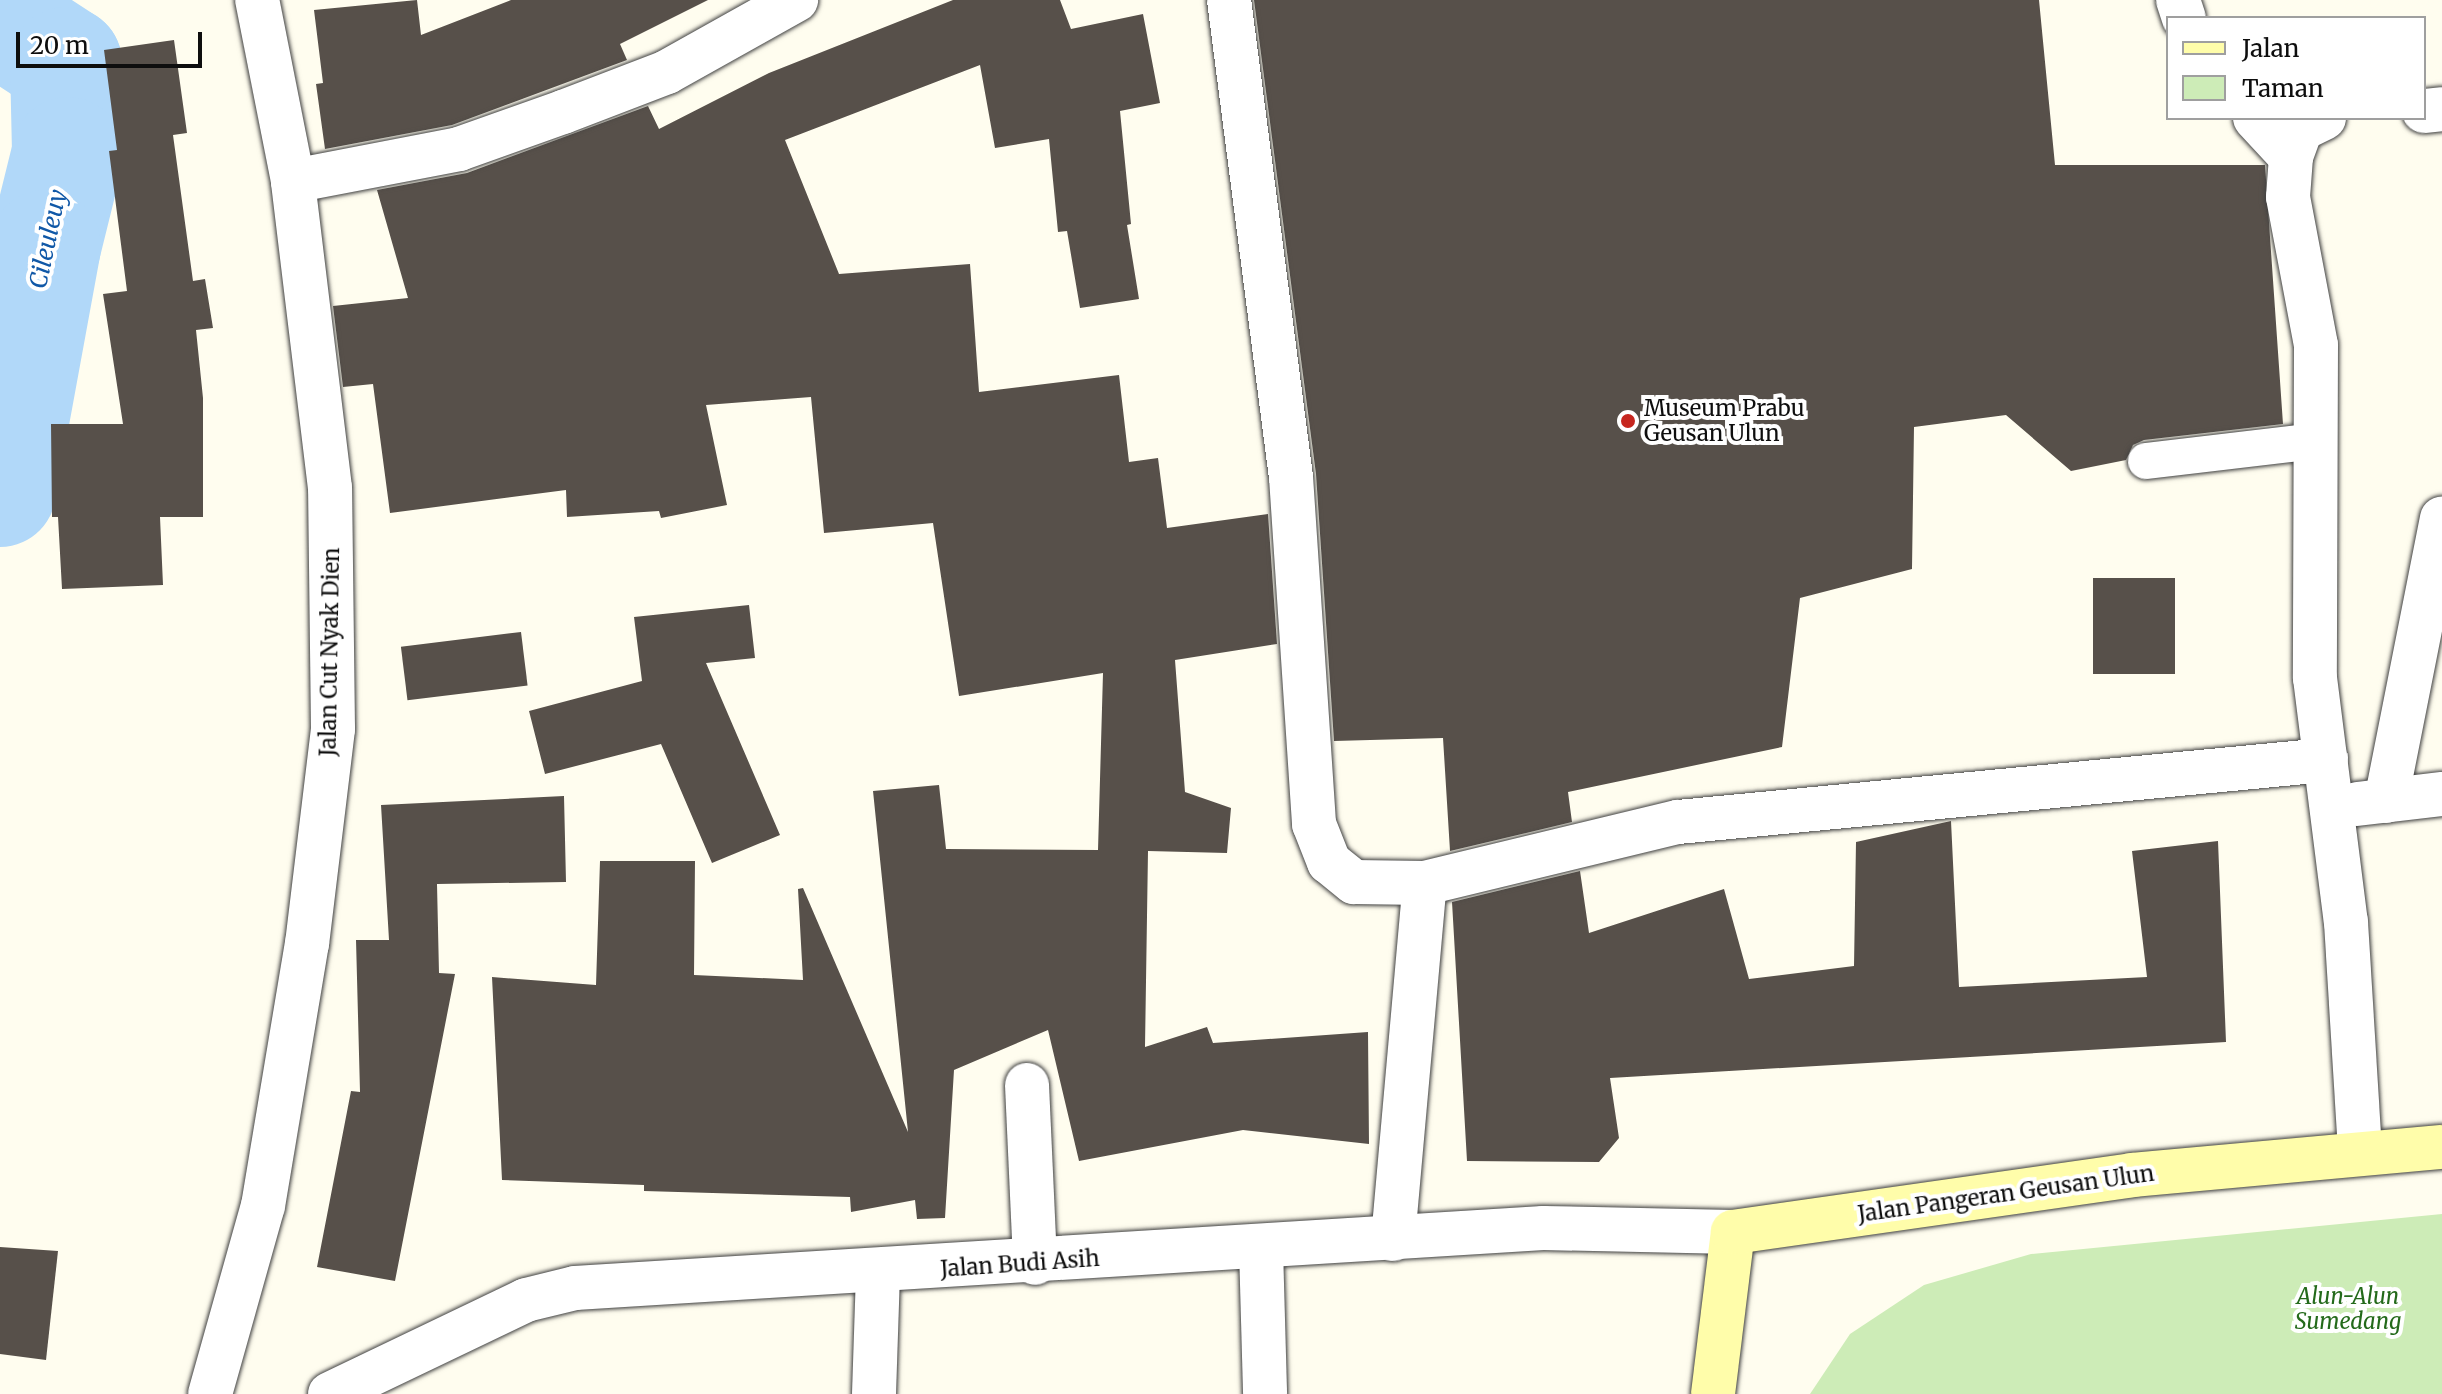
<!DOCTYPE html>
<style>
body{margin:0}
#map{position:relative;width:2442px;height:1394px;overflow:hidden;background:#fffdef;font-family:Merriweather,serif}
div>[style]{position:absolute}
.green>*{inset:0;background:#cdecb7}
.river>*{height:112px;margin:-56px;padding:0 56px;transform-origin:56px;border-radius:56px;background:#b1d8f9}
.building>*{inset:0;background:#57504a;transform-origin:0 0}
.roads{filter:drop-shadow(0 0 2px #414141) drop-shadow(0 0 2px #414141)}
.service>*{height:36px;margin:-18px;padding:0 18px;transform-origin:18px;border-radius:18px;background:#fff}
.minor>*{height:44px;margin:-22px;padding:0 22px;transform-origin:22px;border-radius:22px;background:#fff}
.tertiary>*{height:44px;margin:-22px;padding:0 22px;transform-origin:22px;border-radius:22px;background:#fff}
.secondary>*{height:44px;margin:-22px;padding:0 22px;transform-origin:22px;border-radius:22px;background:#fffdaa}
.dots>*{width:22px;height:22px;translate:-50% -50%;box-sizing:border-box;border:4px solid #fff;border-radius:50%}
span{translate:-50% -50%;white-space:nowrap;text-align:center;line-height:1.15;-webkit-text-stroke:8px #fff;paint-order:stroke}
.poi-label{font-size:22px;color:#0e0e0e}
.left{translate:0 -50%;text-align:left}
.street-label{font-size:22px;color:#0e0e0e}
.park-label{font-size:22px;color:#246a1b;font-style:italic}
.water-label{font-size:24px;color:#1058a7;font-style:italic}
.legend{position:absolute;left:2166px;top:16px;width:260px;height:104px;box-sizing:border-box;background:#fff;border:2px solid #9f9f9f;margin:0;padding:10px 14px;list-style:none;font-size:24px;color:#0e0e0e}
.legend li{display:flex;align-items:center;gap:16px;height:40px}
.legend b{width:40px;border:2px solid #9f9f9f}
.scale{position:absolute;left:16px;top:32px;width:186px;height:36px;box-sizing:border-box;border:4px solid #0e0e0e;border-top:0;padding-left:10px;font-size:24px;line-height:28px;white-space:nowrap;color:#0e0e0e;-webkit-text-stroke:6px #fff;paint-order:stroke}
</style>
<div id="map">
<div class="green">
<div style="clip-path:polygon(2442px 1214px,2442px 1394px,1810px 1394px,1850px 1334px,1924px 1285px,2031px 1254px)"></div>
</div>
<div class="river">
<div style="left:0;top:20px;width:79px;rotate:33.1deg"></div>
<div style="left:66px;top:63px;width:90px;rotate:88.7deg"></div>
<div style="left:68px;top:153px;width:96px;rotate:103.9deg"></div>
<div style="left:45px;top:246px;width:249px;rotate:100.4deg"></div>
</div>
<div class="building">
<div style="clip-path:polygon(417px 0,421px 35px,511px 0,708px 0,620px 44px,627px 60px,452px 125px,325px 149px,316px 84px,323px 83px,314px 10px)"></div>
<div style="clip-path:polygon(953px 0,1060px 0,1071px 29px,1143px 14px,1160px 103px,1120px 111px,1131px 224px,1127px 225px,1139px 299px,1080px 308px,1067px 231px,1058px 232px,1049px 139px,995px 148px,980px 65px,785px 140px,839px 274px,970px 264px,979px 392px,1119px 375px,1129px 462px,1158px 458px,1167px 528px,1268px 514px,1277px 644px,1175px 660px,1185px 792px,1231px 808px,1227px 853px,1148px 851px,1145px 1047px,1207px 1027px,1213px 1043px,1368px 1032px,1369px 1144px,1243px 1130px,1079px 1161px,1048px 1030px,954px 1070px,945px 1218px,917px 1219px,915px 1200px,851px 1212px,850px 1197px,644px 1191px,644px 1185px,502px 1180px,492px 977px,596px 985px,600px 861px,695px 861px,694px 975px,803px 980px,798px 889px,803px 888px,908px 1132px,873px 791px,939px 785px,946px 849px,1098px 850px,1103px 673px,959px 696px,933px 523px,824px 533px,811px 397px,706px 405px,727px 505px,661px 518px,659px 511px,567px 517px,566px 490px,390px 513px,373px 384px,343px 387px,333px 306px,408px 298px,377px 190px,467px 173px,648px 106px,659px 129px,769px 73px)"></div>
<div style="clip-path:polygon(1254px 0,2039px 0,2055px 165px,2265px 165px,2283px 424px,2144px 440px,2133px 445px,2126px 460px,2071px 471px,2006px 415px,1914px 427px,1912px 569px,1800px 598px,1782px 747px,1568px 792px,1572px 822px,1450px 851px,1443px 738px,1334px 741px,1316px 474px)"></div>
<div style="clip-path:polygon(174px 40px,187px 133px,173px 135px,193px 281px,205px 279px,213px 328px,196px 330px,203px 398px,203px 517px,160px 517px,163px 585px,62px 589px,58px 517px,52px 517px,51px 424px,123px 424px,103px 294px,127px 291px,109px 151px,117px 150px,104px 50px)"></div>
<div style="left:2093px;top:578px;width:82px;height:96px"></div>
<div style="clip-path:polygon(749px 605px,755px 658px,706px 663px,780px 835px,712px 863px,661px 744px,545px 774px,529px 711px,642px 681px,634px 617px)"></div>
<div style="left:521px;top:632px;width:54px;height:121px;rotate:83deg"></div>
<div style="clip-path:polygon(564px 796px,566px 882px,437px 884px,439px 973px,455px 974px,395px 1281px,317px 1267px,351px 1091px,360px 1092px,356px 940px,389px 940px,381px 805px)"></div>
<div style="clip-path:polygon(1951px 821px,1959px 987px,2147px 977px,2132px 851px,2218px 841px,2226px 1042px,1610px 1078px,1619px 1138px,1599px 1162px,1467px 1161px,1452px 902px,1580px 871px,1589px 933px,1724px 889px,1749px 979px,1854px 966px,1856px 842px)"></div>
<div style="clip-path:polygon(0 1247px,58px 1251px,46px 1360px,0 1354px)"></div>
</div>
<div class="roads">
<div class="service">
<div style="left:2146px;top:461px;width:171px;rotate:-6.7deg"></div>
</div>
<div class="minor">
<div style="left:1229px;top:0;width:481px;rotate:82.6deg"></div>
<div style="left:1291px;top:477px;width:348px;rotate:86.2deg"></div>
<div style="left:1314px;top:824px;width:41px;rotate:68.5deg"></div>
<div style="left:1329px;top:862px;width:32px;rotate:39deg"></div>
<div style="left:1354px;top:882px;width:71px;rotate:0.8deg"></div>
<div style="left:1425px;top:883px;width:260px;rotate:-13.6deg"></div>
<div style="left:1678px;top:822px;width:651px;rotate:-5.47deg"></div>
<div style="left:2178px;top:0;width:19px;rotate:72deg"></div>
<div style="left:2424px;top:111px;width:18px;rotate:-6deg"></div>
<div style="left:2255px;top:118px;width:53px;rotate:47.3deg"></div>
<div style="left:2324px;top:118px;width:25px;rotate:154deg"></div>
<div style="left:2301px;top:129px;width:30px;rotate:110deg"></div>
<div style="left:2291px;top:157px;width:40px;rotate:94.3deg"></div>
<div style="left:2288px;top:197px;width:151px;rotate:79.3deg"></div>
<div style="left:2316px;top:345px;width:333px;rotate:90.2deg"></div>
<div style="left:2315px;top:678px;width:246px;rotate:82.8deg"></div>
<div style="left:2346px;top:922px;width:231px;rotate:86.5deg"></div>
<div style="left:293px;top:181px;width:169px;rotate:-10.9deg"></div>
<div style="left:459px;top:149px;width:110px;rotate:-19.6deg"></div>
<div style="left:563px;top:112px;width:111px;rotate:-21deg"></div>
<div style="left:667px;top:72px;width:148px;rotate:-29.2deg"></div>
<div style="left:2386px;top:801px;width:288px;rotate:-78.8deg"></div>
<div style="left:2357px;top:804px;width:86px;rotate:-6.7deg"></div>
<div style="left:1027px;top:1085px;width:178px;rotate:87.4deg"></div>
<div style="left:1393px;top:1239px;width:357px;rotate:-84.9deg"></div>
<div style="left:1261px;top:1248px;width:146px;rotate:88.4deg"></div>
<div style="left:874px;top:1394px;width:122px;rotate:-88.1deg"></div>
</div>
<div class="tertiary">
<div style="left:210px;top:1394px;width:195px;rotate:-74.3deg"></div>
<div style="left:263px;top:1206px;width:266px;rotate:-80.5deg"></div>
<div style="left:307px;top:944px;width:217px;rotate:-83.1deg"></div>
<div style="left:333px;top:729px;width:241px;rotate:-90.7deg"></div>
<div style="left:330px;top:488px;width:309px;rotate:-96.9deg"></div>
<div style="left:293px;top:181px;width:185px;rotate:-101.2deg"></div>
<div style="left:330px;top:1394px;width:217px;rotate:-25.6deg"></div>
<div style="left:526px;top:1300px;width:50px;rotate:-13.8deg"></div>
<div style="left:575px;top:1288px;width:970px;rotate:-3.55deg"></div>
<div style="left:1543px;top:1228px;width:190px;rotate:1.2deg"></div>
</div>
<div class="secondary">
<div style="left:1713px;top:1394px;width:163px;rotate:-83deg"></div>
<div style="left:1733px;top:1232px;width:403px;rotate:-8.1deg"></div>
<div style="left:2132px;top:1175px;width:311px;rotate:-5.2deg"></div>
</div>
</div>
<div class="dots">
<div style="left:1628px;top:421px;background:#c6261f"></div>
</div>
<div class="poi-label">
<span class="left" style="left:1644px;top:421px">Museum Prabu<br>Geusan Ulun</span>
</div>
<div class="street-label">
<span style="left:330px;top:652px;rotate:-89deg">Jalan Cut Nyak Dien</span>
<span style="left:2006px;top:1194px;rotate:-8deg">Jalan Pangeran Geusan Ulun</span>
<span style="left:1020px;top:1264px;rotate:-4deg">Jalan Budi Asih</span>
</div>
<div class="park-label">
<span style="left:2348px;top:1309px">Alun-Alun<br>Sumedang</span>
</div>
<div class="water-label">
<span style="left:48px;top:239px;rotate:-78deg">Cileuleuy</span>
</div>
<ul class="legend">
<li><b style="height:10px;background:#fffdaa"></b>Jalan</li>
<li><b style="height:22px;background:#cdecb7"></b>Taman</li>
</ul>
<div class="scale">20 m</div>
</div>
